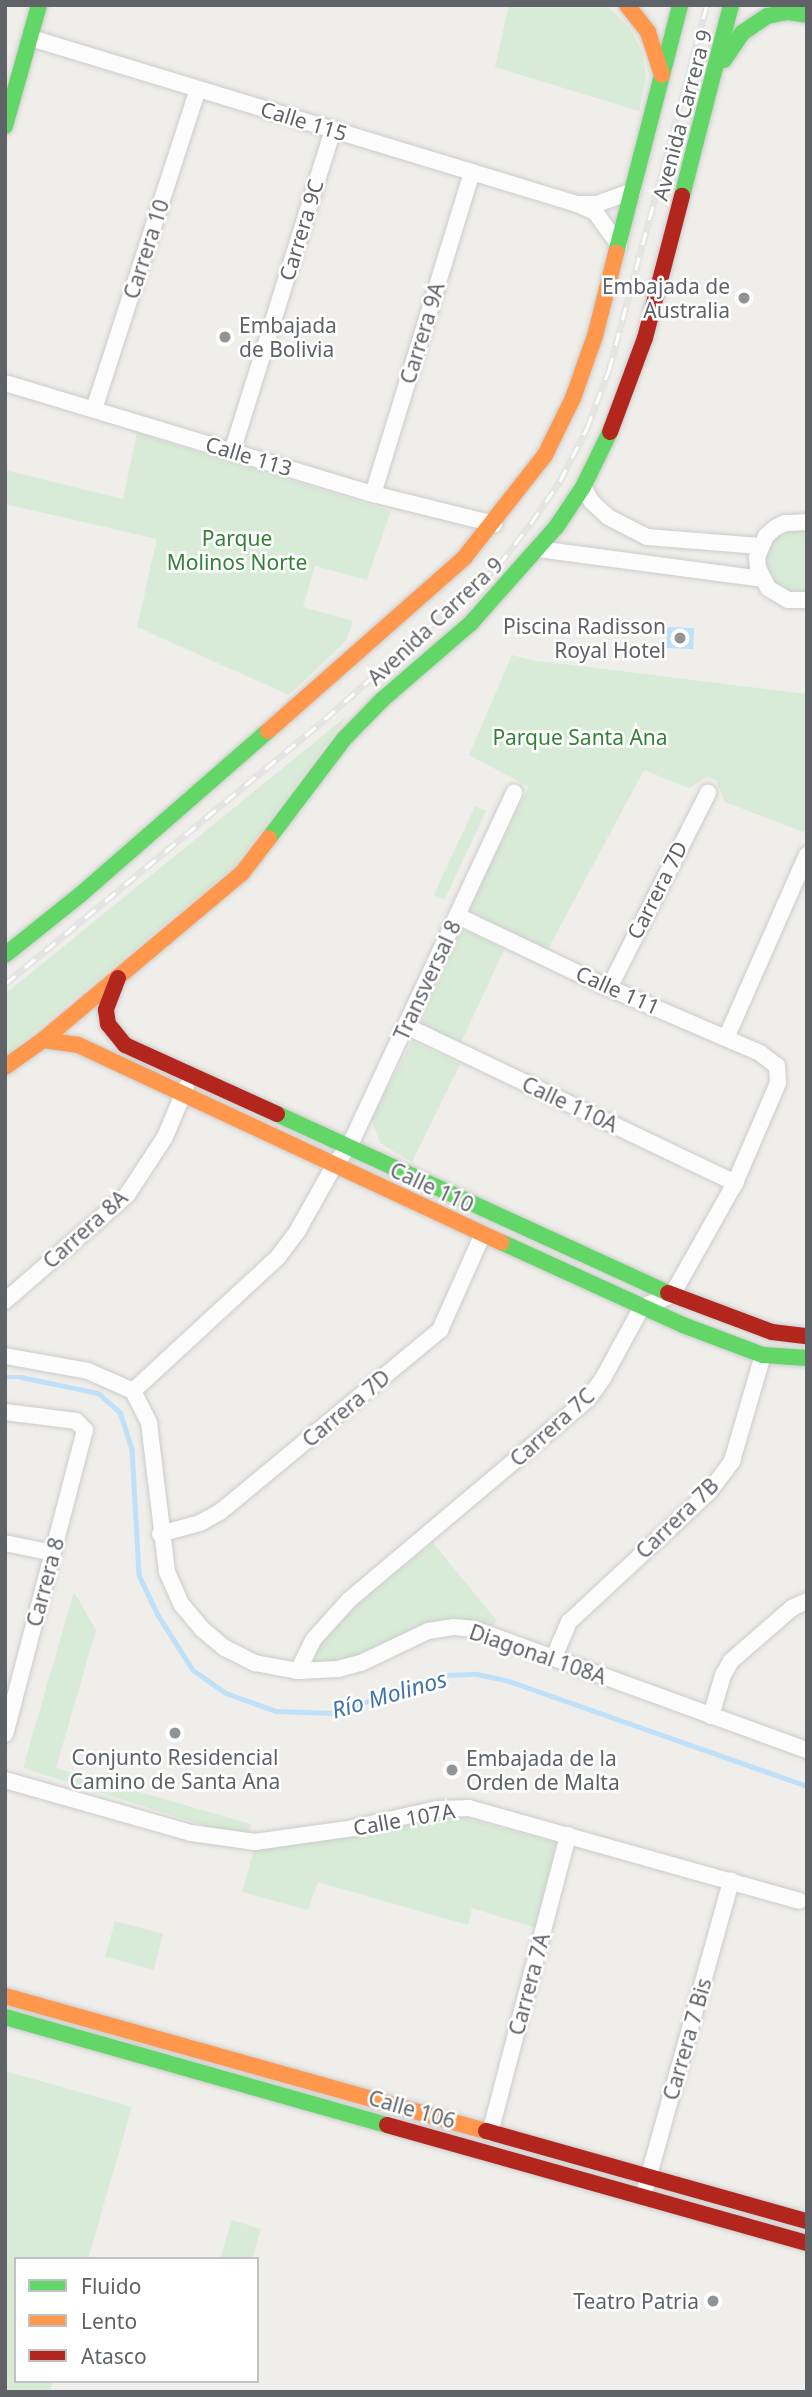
<!DOCTYPE html>
<meta charset="utf-8">
<style>
body{margin:0}
#map{position:relative;width:812px;height:2397px;overflow:hidden;background:#efeeea;font-family:"Noto Sans",sans-serif}
div>[style]{position:absolute}
.green>*{inset:0;background:#d8ebd6;transform-origin:0 0}
.water>*{inset:0;background:#bfe0f9;transform-origin:0 0}
.stream>*{height:4.5px;margin:-2.25px;padding:0 2.25px;transform-origin:2.25px;border-radius:2.25px;background:#bfe0f9}
.roads{filter:drop-shadow(0 0 2px #cbcccc) drop-shadow(0 0 2px #cbcccc)}
.street>*{height:16px;margin:-8px;padding:0 8px;transform-origin:8px;border-radius:8px;background:#fdfcfc}
.fast>*{height:16px;margin:-8px;padding:0 8px;transform-origin:8px;border-radius:8px;background:#63d668}
.slow>*{height:16px;margin:-8px;padding:0 8px;transform-origin:8px;border-radius:8px;background:#ff974d}
.jam>*{height:16px;margin:-8px;padding:0 8px;transform-origin:8px;border-radius:8px;background:#b3261e}
.rail>*{height:7px;margin-top:-3.5px;transform-origin:0;background:repeating-linear-gradient(90deg,#fff 0 13px,#e4e4e4 0 26px);box-sizing:border-box;border-block:2px solid #e4e4e4}
.dots>*{width:19px;height:19px;translate:-50% -50%;box-sizing:border-box;border:4px solid #fff;border-radius:50%}
span{translate:-50% -50%;white-space:nowrap;text-align:center;line-height:1.15;-webkit-text-stroke:5px #fff;paint-order:stroke}
.street-label{font-size:21px;color:#5f6368}
.poi-label{font-size:21px;color:#5f6368}
.right{translate:-100% -50%;text-align:right}
.left{translate:0 -50%;text-align:left}
.park-label{font-size:21px;color:#348238}
.water-label{font-size:23px;color:#4174aa;font-style:italic}
.frame{position:absolute;inset:0;border:7px solid #5f6368;pointer-events:none}
.legend{position:absolute;left:14px;top:2257px;width:245px;height:126px;box-sizing:border-box;background:#fff;border:2px solid #bfc1c3;margin:0;padding:9px 12px;list-style:none;font-size:21px;color:#5f6368}
.legend li{display:flex;align-items:center;gap:14px;height:35px}
.legend b{width:35px;border:2px solid #bfc1c3}
</style>
<div id="map">
<div class="green">
<div style="clip-path:polygon(509px 5px,606px 5px,629px 27px,642px 51px,646px 77px,639px 111px,495px 67px)"></div>
<div style="clip-path:polygon(137px 433px,391px 511px,367px 580px,315px 566px,303px 607px,353px 621px,346px 641px,289px 695px,137px 627px,157px 539px,5px 504px,5px 470px,123px 499px)"></div>
<div style="clip-path:polygon(793px 529px,807px 531px,807px 590px,795px 593px,775px 585px,765px 567px,764px 556px,774px 538px)"></div>
<div style="clip-path:polygon(512px 655px,531px 660px,807px 694px,807px 828px,803px 832px,725px 802px,716px 780px,707px 777px,689px 788px,644px 770px,547px 951px,468px 911px,529px 787px,469px 755px)"></div>
<div style="clip-path:polygon(347px 716px,234px 867px,5px 1056px,5px 994px)"></div>
<div style="left:486px;top:811px;width:98px;height:12px;rotate:115deg"></div>
<div style="left:462px;top:929px;width:47px;height:105px;rotate:25deg"></div>
<div style="clip-path:polygon(412px 1041px,460px 1064px,412px 1162px,381px 1144px,371px 1120px)"></div>
<div style="clip-path:polygon(433px 1543px,497px 1621px,490px 1628px,456px 1621px,359px 1658px,312px 1668px,316px 1651px,328px 1632px,381px 1584px)"></div>
<div style="clip-path:polygon(74px 1592px,96px 1630px,56px 1768px,251px 1824px,247px 1839px,23px 1768px)"></div>
<div style="clip-path:polygon(458px 1816px,557px 1843px,536px 1928px,472px 1908px,468px 1925px,318px 1882px,308px 1910px,242px 1892px,254px 1849px)"></div>
<div style="left:115px;top:1921px;width:50px;height:37px;rotate:15deg"></div>
<div style="clip-path:polygon(5px 2071px,132px 2107px,88px 2259px,16px 2259px,16px 2381px,53px 2381px,50px 2392px,5px 2392px)"></div>
<div style="clip-path:polygon(232px 2220px,261px 2229px,252px 2259px,220px 2259px)"></div>
</div>
<div class="water">
<div style="left:667px;top:627px;width:27px;height:21px;rotate:2deg"></div>
</div>
<div class="stream">
<div style="left:5px;top:1377px;width:16px"></div>
<div style="left:21px;top:1377px;width:79px;rotate:11.7deg"></div>
<div style="left:98px;top:1393px;width:29px;rotate:41deg"></div>
<div style="left:120px;top:1412px;width:39px;rotate:72deg"></div>
<div style="left:132px;top:1449px;width:126px;rotate:86.8deg"></div>
<div style="left:139px;top:1575px;width:44px;rotate:64.6deg"></div>
<div style="left:158px;top:1615px;width:65px;rotate:57.5deg"></div>
<div style="left:193px;top:1670px;width:40px;rotate:34.9deg"></div>
<div style="left:226px;top:1693px;width:53px;rotate:19.8deg"></div>
<div style="left:276px;top:1711px;width:58px;rotate:2deg"></div>
<div style="left:334px;top:1713px;width:116px;rotate:-19.1deg"></div>
<div style="left:444px;top:1675px;width:33px;rotate:-2deg"></div>
<div style="left:477px;top:1674px;width:33px;rotate:12deg"></div>
<div style="left:509px;top:1681px;width:316px;rotate:19.4deg"></div>
</div>
<div class="roads">
<div class="street">
<div style="left:31px;top:38px;width:571px;rotate:16.91deg"></div>
<div style="left:577px;top:204px;width:20px;rotate:24deg"></div>
<div style="left:595px;top:212px;width:41px;rotate:54deg"></div>
<div style="left:579px;top:204px;width:18px"></div>
<div style="left:597px;top:204px;width:38px;rotate:-20deg"></div>
<div style="left:5px;top:383px;width:384px;rotate:16.8deg"></div>
<div style="left:373px;top:494px;width:125px;rotate:13.9deg"></div>
<div style="left:94px;top:409px;width:336px;rotate:-72deg"></div>
<div style="left:232px;top:452px;width:338px;rotate:-72.6deg"></div>
<div style="left:583px;top:487px;width:17px;rotate:59deg"></div>
<div style="left:592px;top:502px;width:22px;rotate:43deg"></div>
<div style="left:608px;top:517px;width:44px;rotate:27.1deg"></div>
<div style="left:647px;top:537px;width:113px;rotate:4.6deg"></div>
<div style="left:373px;top:494px;width:337px;rotate:-72.9deg"></div>
<div style="left:807px;top:522px;width:22px;rotate:177deg"></div>
<div style="left:785px;top:523px;width:11px;rotate:153deg"></div>
<div style="left:775px;top:528px;width:12px;rotate:138deg"></div>
<div style="left:766px;top:536px;width:23px;rotate:113deg"></div>
<div style="left:757px;top:557px;width:11px;rotate:85deg"></div>
<div style="left:758px;top:568px;width:22px;rotate:63deg"></div>
<div style="left:768px;top:588px;width:23px;rotate:31deg"></div>
<div style="left:788px;top:600px;width:19px"></div>
<div style="left:538px;top:549px;width:226px;rotate:7.6deg"></div>
<div style="left:609px;top:988px;width:219px;rotate:-63.1deg"></div>
<div style="left:406px;top:1026px;width:365px;rotate:25.5deg"></div>
<div style="left:727px;top:1036px;width:198px;rotate:-66.2deg"></div>
<div style="left:5px;top:1301px;width:162px;rotate:-41deg"></div>
<div style="left:127px;top:1195px;width:69px;rotate:-56.8deg"></div>
<div style="left:165px;top:1137px;width:54px;rotate:-67.2deg"></div>
<div style="left:5px;top:1356px;width:84px;rotate:10.2deg"></div>
<div style="left:88px;top:1371px;width:49px;rotate:24deg"></div>
<div style="left:133px;top:1391px;width:36px;rotate:63deg"></div>
<div style="left:149px;top:1423px;width:150px;rotate:83.1deg"></div>
<div style="left:167px;top:1572px;width:36px;rotate:66deg"></div>
<div style="left:182px;top:1605px;width:31px;rotate:50deg"></div>
<div style="left:202px;top:1629px;width:30px;rotate:40deg"></div>
<div style="left:225px;top:1648px;width:34px;rotate:27deg"></div>
<div style="left:255px;top:1663px;width:44px;rotate:10.5deg"></div>
<div style="left:298px;top:1671px;width:40px;rotate:-2.9deg"></div>
<div style="left:338px;top:1669px;width:24px;rotate:-15deg"></div>
<div style="left:361px;top:1663px;width:74px;rotate:-25.5deg"></div>
<div style="left:428px;top:1631px;width:25px;rotate:-9deg"></div>
<div style="left:453px;top:1627px;width:21px;rotate:5deg"></div>
<div style="left:474px;top:1629px;width:354px;rotate:20deg"></div>
<div style="left:133px;top:1391px;width:197px;rotate:-42.7deg"></div>
<div style="left:278px;top:1257px;width:34px;rotate:-53deg"></div>
<div style="left:298px;top:1230px;width:76px;rotate:-60.7deg"></div>
<div style="left:335px;top:1164px;width:22px;rotate:-51deg"></div>
<div style="left:349px;top:1147px;width:391px;rotate:-65deg"></div>
<div style="left:5px;top:1412px;width:72px;rotate:7.2deg"></div>
<div style="left:76px;top:1421px;width:13px;rotate:45deg"></div>
<div style="left:85px;top:1430px;width:314px;rotate:104.7deg"></div>
<div style="left:160px;top:1534px;width:41px;rotate:-15.4deg"></div>
<div style="left:200px;top:1523px;width:23px;rotate:-29deg"></div>
<div style="left:220px;top:1512px;width:286px;rotate:-39.6deg"></div>
<div style="left:440px;top:1330px;width:105px;rotate:-65.9deg"></div>
<div style="left:5px;top:1543px;width:49px;rotate:11.8deg"></div>
<div style="left:554px;top:1657px;width:38px;rotate:-67deg"></div>
<div style="left:569px;top:1622px;width:191px;rotate:-42.9deg"></div>
<div style="left:709px;top:1492px;width:39px;rotate:-53deg"></div>
<div style="left:732px;top:1461px;width:110px;rotate:-73.7deg"></div>
<div style="left:298px;top:1671px;width:34px;rotate:-64deg"></div>
<div style="left:313px;top:1640px;width:54px;rotate:-48deg"></div>
<div style="left:349px;top:1600px;width:312px;rotate:-40.1deg"></div>
<div style="left:588px;top:1399px;width:24px;rotate:-54deg"></div>
<div style="left:602px;top:1380px;width:83px;rotate:-61.3deg"></div>
<div style="left:642px;top:1307px;width:32px;rotate:-22deg"></div>
<div style="left:672px;top:1295px;width:129px;rotate:-60.6deg"></div>
<div style="left:735px;top:1183px;width:109px;rotate:-66.7deg"></div>
<div style="left:778px;top:1083px;width:17px;rotate:-93deg"></div>
<div style="left:777px;top:1066px;width:21px;rotate:-143deg"></div>
<div style="left:760px;top:1053px;width:164px;rotate:-156.7deg"></div>
<div style="left:609px;top:988px;width:167px;rotate:-154.5deg"></div>
<div style="left:711px;top:1716px;width:43px;rotate:-73.7deg"></div>
<div style="left:723px;top:1675px;width:16px;rotate:-60deg"></div>
<div style="left:731px;top:1661px;width:81px;rotate:-41deg"></div>
<div style="left:792px;top:1608px;width:17px;rotate:-25deg"></div>
<div style="left:5px;top:1780px;width:193px;rotate:15.9deg"></div>
<div style="left:191px;top:1833px;width:65px;rotate:8deg"></div>
<div style="left:255px;top:1842px;width:99px;rotate:-8.1deg"></div>
<div style="left:353px;top:1828px;width:86px;rotate:-12.7deg"></div>
<div style="left:437px;top:1809px;width:32px;rotate:-2deg"></div>
<div style="left:469px;top:1808px;width:343px;rotate:15.7deg"></div>
<div style="left:490px;top:2133px;width:308px;rotate:-75.3deg"></div>
<div style="left:646px;top:2186px;width:317px;rotate:-74.4deg"></div>
</div>
<div class="fast">
<div style="left:724px;top:60px;width:32px;rotate:-56deg"></div>
<div style="left:742px;top:33px;width:30px;rotate:-34deg"></div>
<div style="left:767px;top:16px;width:21px;rotate:-11deg"></div>
<div style="left:788px;top:12px;width:19px;rotate:9deg"></div>
<div style="left:5px;top:126px;width:126px;rotate:-74.3deg"></div>
<div style="left:682px;top:196px;width:197px;rotate:-75.6deg"></div>
<div style="left:616px;top:253px;width:256px;rotate:-75.5deg"></div>
<div style="left:269px;top:838px;width:124px;rotate:-52.9deg"></div>
<div style="left:344px;top:739px;width:56px;rotate:-45.7deg"></div>
<div style="left:383px;top:699px;width:116px;rotate:-40.8deg"></div>
<div style="left:471px;top:623px;width:130px;rotate:-48.4deg"></div>
<div style="left:557px;top:526px;width:47px;rotate:-56.3deg"></div>
<div style="left:583px;top:487px;width:61px;rotate:-63.9deg"></div>
<div style="left:5px;top:955px;width:96px;rotate:-38.7deg"></div>
<div style="left:80px;top:895px;width:249px;rotate:-41.1deg"></div>
<div style="left:277px;top:1114px;width:430px;rotate:24.6deg"></div>
<div style="left:501px;top:1242px;width:200px;rotate:24.5deg"></div>
<div style="left:683px;top:1325px;width:85px;rotate:20.6deg"></div>
<div style="left:763px;top:1355px;width:44px;rotate:3.9deg"></div>
<div style="left:5px;top:2017px;width:397px;rotate:15.8deg"></div>
</div>
<div class="slow">
<div style="left:627px;top:5px;width:34px;rotate:52deg"></div>
<div style="left:648px;top:32px;width:45px;rotate:72deg"></div>
<div style="left:268px;top:731px;width:261px;rotate:-41.4deg"></div>
<div style="left:464px;top:558px;width:131px;rotate:-51.8deg"></div>
<div style="left:545px;top:455px;width:64px;rotate:-63.8deg"></div>
<div style="left:573px;top:398px;width:66px;rotate:-70.5deg"></div>
<div style="left:595px;top:336px;width:86px;rotate:-75.8deg"></div>
<div style="left:43px;top:1040px;width:35px;rotate:8deg"></div>
<div style="left:78px;top:1045px;width:467px;rotate:25deg"></div>
<div style="left:5px;top:1067px;width:47px;rotate:-35.4deg"></div>
<div style="left:43px;top:1040px;width:260px;rotate:-40deg"></div>
<div style="left:242px;top:873px;width:44px;rotate:-52.4deg"></div>
<div style="left:5px;top:1996px;width:500px;rotate:15.7deg"></div>
</div>
<div class="jam">
<div style="left:610px;top:432px;width:100px;rotate:-69.6deg"></div>
<div style="left:645px;top:338px;width:147px;rotate:-75.4deg"></div>
<div style="left:118px;top:978px;width:34px;rotate:111deg"></div>
<div style="left:106px;top:1010px;width:14px;rotate:82deg"></div>
<div style="left:108px;top:1024px;width:27px;rotate:51deg"></div>
<div style="left:125px;top:1045px;width:167px;rotate:24.4deg"></div>
<div style="left:668px;top:1293px;width:111px;rotate:20.6deg"></div>
<div style="left:772px;top:1332px;width:35px;rotate:7deg"></div>
<div style="left:387px;top:2125px;width:436px;rotate:15.7deg"></div>
<div style="left:486px;top:2131px;width:333px;rotate:15.7deg"></div>
</div>
</div>
<div class="rail">
<div style="left:5px;top:984px;width:415px;rotate:-39.6deg"></div>
<div style="left:325px;top:719px;width:232px;rotate:-41.5deg"></div>
<div style="left:499px;top:565px;width:53px;rotate:-52.7deg"></div>
<div style="left:531px;top:523px;width:51px;rotate:-55.4deg"></div>
<div style="left:560px;top:481px;width:59px;rotate:-63deg"></div>
<div style="left:587px;top:428px;width:62px;rotate:-69.2deg"></div>
<div style="left:609px;top:370px;width:378px;rotate:-75deg"></div>
</div>
<div class="dots">
<div style="left:744px;top:298px;background:#919496"></div>
<div style="left:225px;top:337px;background:#919496"></div>
<div style="left:680px;top:638px;background:#919496"></div>
<div style="left:175px;top:1733px;background:#919496"></div>
<div style="left:452px;top:1770px;background:#919496"></div>
<div style="left:713px;top:2301px;background:#919496"></div>
</div>
<div class="street-label">
<span style="left:682px;top:115px;rotate:-75deg">Avenida Carrera 9</span>
<span style="left:304px;top:121px;rotate:17deg">Calle 115</span>
<span style="left:301px;top:230px;rotate:-73deg">Carrera 9C</span>
<span style="left:146px;top:249px;rotate:-72deg">Carrera 10</span>
<span style="left:422px;top:333px;rotate:-73deg">Carrera 9A</span>
<span style="left:249px;top:456px;rotate:17deg">Calle 113</span>
<span style="left:435px;top:621px;rotate:-43deg">Avenida Carrera 9</span>
<span style="left:657px;top:890px;rotate:-63deg">Carrera 7D</span>
<span style="left:427px;top:980px;rotate:-65deg">Transversal 8</span>
<span style="left:618px;top:990px;rotate:24deg">Calle 111</span>
<span style="left:570px;top:1104px;rotate:25deg">Calle 110A</span>
<span style="left:432px;top:1187px;rotate:25deg">Calle 110</span>
<span style="left:85px;top:1229px;rotate:-42deg">Carrera 8A</span>
<span style="left:346px;top:1408px;rotate:-40deg">Carrera 7D</span>
<span style="left:552px;top:1427px;rotate:-42deg">Carrera 7C</span>
<span style="left:677px;top:1518px;rotate:-44deg">Carrera 7B</span>
<span style="left:45px;top:1582px;rotate:-75deg">Carrera 8</span>
<span style="left:538px;top:1654px;rotate:19deg">Diagonal 108A</span>
<span style="left:404px;top:1819px;rotate:-10deg">Calle 107A</span>
<span style="left:529px;top:1984px;rotate:-75deg">Carrera 7A</span>
<span style="left:687px;top:2039px;rotate:-74deg">Carrera 7 Bis</span>
<span style="left:412px;top:2109px;rotate:16deg">Calle 106</span>
</div>
<div class="poi-label">
<span class="right" style="left:730px;top:298px">Embajada de<br>Australia</span>
<span class="left" style="left:239px;top:337px">Embajada<br>de Bolivia</span>
<span class="right" style="left:666px;top:638px">Piscina Radisson<br>Royal Hotel</span>
<span style="left:175px;top:1769px">Conjunto Residencial<br>Camino de Santa Ana</span>
<span class="left" style="left:466px;top:1770px">Embajada de la<br>Orden de Malta</span>
<span class="right" style="left:699px;top:2301px">Teatro Patria</span>
</div>
<div class="park-label">
<span style="left:237px;top:550px">Parque<br>Molinos Norte</span>
<span style="left:580px;top:737px">Parque Santa Ana</span>
</div>
<div class="water-label">
<span style="left:389px;top:1694px;rotate:-16deg">Río Molinos</span>
</div>
<div class="frame"></div>
<ul class="legend">
<li><b style="height:9px;background:#63d668"></b>Fluido</li>
<li><b style="height:9px;background:#ff974d"></b>Lento</li>
<li><b style="height:9px;background:#b3261e"></b>Atasco</li>
</ul>
</div>
